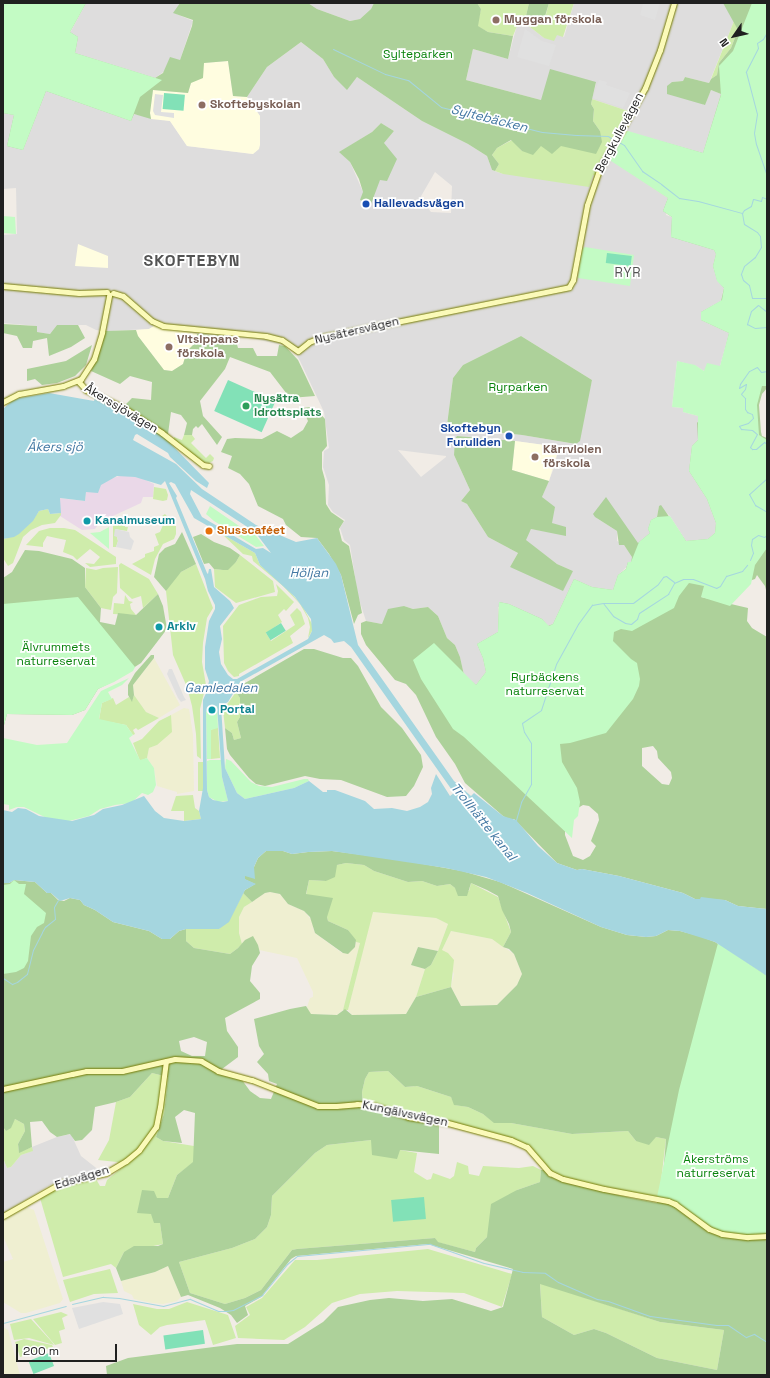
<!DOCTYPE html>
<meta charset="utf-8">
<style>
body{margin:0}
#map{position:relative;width:770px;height:1378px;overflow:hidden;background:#f1ece6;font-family:"Space Grotesk",sans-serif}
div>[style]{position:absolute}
.residential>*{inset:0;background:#dedddd}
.industrial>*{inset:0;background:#ead8e8}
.education>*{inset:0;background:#fffde0}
.farmland>*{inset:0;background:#efefd1}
.grass>*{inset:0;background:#cfecab;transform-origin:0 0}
.forest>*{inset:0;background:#add19a}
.park>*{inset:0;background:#c3fbc4}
.pitch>*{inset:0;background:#82e1b7;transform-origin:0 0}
.parking>*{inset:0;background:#e0e0e0}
.water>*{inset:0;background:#a5d6df}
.stream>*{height:1px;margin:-0.5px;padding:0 0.5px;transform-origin:0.5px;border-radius:0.5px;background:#a5d6df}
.roads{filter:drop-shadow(0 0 1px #767b02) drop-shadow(0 0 1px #767b02)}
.secondary>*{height:5px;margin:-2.5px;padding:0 2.5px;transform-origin:2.5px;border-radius:2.5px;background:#fbfab9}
.dots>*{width:11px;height:11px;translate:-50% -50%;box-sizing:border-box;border:2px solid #fff;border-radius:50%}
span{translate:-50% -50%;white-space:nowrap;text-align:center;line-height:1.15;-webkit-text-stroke:3.5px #fff;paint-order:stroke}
.education-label{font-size:12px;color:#785e54;font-weight:700}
.left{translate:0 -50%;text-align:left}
.park-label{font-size:12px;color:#09830c}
.street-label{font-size:12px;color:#202020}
.transit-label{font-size:12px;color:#164399;font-weight:700}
.right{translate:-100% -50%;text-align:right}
.leisure-label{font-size:12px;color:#27864d;font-weight:700}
.culture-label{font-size:12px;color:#0d838f;font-weight:700}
.food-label{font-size:12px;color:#c56008;font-weight:700}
.water-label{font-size:13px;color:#4378a3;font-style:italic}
.neighbourhood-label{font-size:13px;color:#535353;letter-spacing:1px}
.district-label{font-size:16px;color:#535353;font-weight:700;letter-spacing:1px}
.frame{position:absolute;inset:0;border:4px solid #202020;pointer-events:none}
.north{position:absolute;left:714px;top:16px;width:40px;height:40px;-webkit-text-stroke:3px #fff;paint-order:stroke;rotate:236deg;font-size:11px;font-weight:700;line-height:16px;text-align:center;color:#202020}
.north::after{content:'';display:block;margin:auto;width:14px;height:18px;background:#202020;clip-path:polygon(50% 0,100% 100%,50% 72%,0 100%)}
.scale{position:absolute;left:16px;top:1344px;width:101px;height:18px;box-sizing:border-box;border:2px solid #202020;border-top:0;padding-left:5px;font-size:12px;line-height:14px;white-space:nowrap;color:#202020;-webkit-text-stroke:3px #fff;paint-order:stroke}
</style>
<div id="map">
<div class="residential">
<div style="clip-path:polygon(86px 3px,180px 3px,174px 13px,193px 21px,180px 60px,155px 78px,75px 53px,70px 33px)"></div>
<div style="clip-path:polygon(308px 3px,374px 3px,371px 9px,360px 19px,350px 21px,317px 9px)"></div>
<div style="clip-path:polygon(574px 3px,723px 3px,734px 21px,709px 83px,685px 77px,683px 81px,672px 82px,704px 105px,711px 90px,721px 94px,703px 153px,636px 134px,620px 128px,628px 111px,592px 99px,596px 83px,541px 100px,466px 80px,473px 49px,508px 59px,518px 21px,530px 27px,544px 38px,557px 34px,564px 37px)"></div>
<div style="clip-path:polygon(evenodd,301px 42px,323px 59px,334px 77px,347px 89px,357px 77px,422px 121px,468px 144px,487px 156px,492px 170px,503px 174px,593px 175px,608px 158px,668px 198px,666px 215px,672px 217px,673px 221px,714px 250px,716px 254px,713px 266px,717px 280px,724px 287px,721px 301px,701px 312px,701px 320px,729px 333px,720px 366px,704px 371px,696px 366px,677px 361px,672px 407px,683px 408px,683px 412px,698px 416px,698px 440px,692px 446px,689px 471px,707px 499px,716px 523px,715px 533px,708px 539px,686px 541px,670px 516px,659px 506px,657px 517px,651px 520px,648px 529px,650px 533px,638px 544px,630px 533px,595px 517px,617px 531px,617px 541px,623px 544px,633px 557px,631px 563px,618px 575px,613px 590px,592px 587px,574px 579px,553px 624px,548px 626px,541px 619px,509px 604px,498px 607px,498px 632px,477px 644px,483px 658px,486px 672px,476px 685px,464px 675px,460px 657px,455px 645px,447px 638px,438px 616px,428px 607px,413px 609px,404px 606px,382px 624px,366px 621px,358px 596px,350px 545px,344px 540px,340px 528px,345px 520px,333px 512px,328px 505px,329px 485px,323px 467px,324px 451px,329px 448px,324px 412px,300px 361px,296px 354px,287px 346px,251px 338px,197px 334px,154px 326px,149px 329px,108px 331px,96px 330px,86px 325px,57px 325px,50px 334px,37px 332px,37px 326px,3px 323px,3px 235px,17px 234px,16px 188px,3px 189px,3px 113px,14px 115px,23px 150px,46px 90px,131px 121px,133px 114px,170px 121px,187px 146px,253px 154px,260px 116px,247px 97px,267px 67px,301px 42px,381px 123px,394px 131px,384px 143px,371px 204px,363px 192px,350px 162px,340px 152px,372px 132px,381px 123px,301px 42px,435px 172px,452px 186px,451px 213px,431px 212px,420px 198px,435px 172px,301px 42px,521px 336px,592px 380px,575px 444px,522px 435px,449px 427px,447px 425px,453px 378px,463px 365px,521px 336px,301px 42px,457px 436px,515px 441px,559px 447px,554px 468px,542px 497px,552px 523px,566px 535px,531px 529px,525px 540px,557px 564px,573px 571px,510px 567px,518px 553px,488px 537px,467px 504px,461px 501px,470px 490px,454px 455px,457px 436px,301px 42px,398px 450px,446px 456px,446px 457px,421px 477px,398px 450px)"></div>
<div style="clip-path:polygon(71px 1134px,81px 1156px,100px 1171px,97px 1174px,61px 1181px,50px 1185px,3px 1214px,3px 1158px,7px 1168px,11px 1167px,21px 1155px,32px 1151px,32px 1147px,57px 1137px)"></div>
</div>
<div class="industrial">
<div style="clip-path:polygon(123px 475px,141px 478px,154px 484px,153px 497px,143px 497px,141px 503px,100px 522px,95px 529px,82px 530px,60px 516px,59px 498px,85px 501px,86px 492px,109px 479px)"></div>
</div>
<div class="education">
<div style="clip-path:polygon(228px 61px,233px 96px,247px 97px,260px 116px,260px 145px,259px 149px,253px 154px,187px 146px,170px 121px,151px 119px,150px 113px,153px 90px,188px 93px,191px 83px,204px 63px)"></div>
<div style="clip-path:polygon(78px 244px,108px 256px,108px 268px,75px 266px)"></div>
<div style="clip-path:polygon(154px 326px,197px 334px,196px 341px,187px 351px,183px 364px,172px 371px,164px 370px,137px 335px,136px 330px,149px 329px)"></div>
<div style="clip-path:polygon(515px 441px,559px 447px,549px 481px,512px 470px)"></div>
</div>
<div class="farmland">
<div style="clip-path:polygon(154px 658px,180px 705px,159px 718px,146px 712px,134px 695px,133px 685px)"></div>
<div style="clip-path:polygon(184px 708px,189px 709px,193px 735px,194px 791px,177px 794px,177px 792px,157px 786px,154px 768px,147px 758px,149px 748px,157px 745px,171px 715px)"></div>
<div style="clip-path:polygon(270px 892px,280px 894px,288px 904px,304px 911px,314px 923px,313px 928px,315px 933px,342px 953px,355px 947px,356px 942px,360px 943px,343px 1010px,337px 1015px,310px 1014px,307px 1007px,310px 998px,313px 997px,313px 992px,297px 958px,259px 950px,258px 945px,245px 940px,242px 944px,239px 933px,239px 917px,244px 907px,265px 893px)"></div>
<div style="clip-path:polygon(372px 912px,436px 918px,448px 924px,438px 951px,418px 947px,411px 965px,425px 969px,416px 997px,406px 1014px,352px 1015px,348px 1010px)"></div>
<div style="clip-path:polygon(451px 931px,492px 939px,514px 954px,522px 974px,517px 985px,497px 1005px,461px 1006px,451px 987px,454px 974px,442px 950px)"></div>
<div style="clip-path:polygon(26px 1207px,34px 1210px,63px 1299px,60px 1303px,26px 1313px,21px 1313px,3px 1302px,3px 1262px,13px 1259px,3px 1236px,3px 1220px)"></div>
<div style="clip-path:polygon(168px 1266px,181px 1297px,177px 1301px,163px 1304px,152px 1303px,134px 1299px,132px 1295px,124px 1291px,121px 1281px,155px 1272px)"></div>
<div style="clip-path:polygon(3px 1327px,8px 1330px,20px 1375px,3px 1375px)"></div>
</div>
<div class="grass">
<div style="clip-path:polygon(477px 3px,529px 3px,526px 16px,545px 18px,549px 3px,574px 3px,563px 37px,557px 35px,554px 41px,544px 38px,530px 27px,519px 21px,513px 36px,488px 32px,477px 26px,481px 9px)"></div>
<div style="clip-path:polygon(734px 21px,738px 30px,731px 48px,719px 63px,717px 75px,711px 79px)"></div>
<div style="clip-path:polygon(592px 99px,628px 111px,620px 128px,632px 133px,668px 198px,608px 158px,601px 176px,593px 175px,589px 187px,503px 174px,495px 171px,499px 164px,492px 155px,497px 148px,512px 140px,522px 151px,541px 146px,561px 146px,600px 131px,593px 121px,594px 109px,591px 104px)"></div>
<div style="clip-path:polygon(184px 435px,192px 435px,195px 439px,191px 443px,206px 458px,210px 454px,214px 458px,213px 461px,209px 463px,203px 462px,174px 441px,174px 437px,182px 440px)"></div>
<div style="clip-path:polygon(154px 487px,166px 489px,168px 495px,167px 500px,163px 501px,153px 499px)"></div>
<div style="clip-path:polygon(48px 509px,50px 514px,61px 513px,61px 515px,55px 523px,42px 525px,31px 530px,23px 537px,13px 563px,8px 566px,3px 558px,3px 539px,8px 538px,32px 521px,39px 511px)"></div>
<div style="clip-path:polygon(127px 514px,128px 525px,125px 525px,125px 527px,128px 527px,127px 531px,115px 529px,118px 541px,116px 547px,113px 547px,113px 524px)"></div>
<div style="clip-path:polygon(165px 514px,176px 526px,176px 534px,174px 539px,163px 544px,155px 559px,151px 575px,132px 564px,145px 557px,145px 554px,154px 551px,154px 547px,159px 545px,155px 534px,160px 532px,163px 525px,162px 516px)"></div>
<div style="clip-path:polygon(50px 528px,64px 528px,75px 530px,116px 557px,116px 564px,90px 567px,85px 563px,94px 564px,100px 557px,90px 549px,77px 560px,73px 556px,63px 552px,66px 540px,56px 538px,47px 536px,43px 543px,43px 547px,26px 545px,39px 531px)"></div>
<div style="clip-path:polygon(222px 534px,255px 553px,260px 565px,286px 587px,303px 607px,312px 624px,312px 631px,308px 638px,310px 627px,308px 618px,300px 604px,283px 586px,253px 561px,252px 556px,243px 554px)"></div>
<div style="clip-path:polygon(240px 555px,273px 581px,275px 592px,236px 603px,215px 587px,214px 569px,223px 570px,236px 562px)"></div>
<div style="clip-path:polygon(121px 563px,149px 579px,158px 594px,143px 608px,141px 596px,132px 599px,120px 588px,119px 565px)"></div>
<div style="clip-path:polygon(196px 564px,213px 608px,207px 618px,203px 643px,202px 662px,206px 685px,200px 709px,201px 759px,197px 756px,196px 734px,192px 706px,187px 687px,173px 655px,166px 591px,169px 581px,181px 572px)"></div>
<div style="clip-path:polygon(118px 567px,117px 593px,113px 597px,111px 610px,101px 608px,85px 587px,86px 568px,96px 570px,103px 568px)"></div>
<div style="clip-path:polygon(276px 584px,294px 602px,286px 611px,284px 609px,278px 615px,282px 622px,266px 633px,271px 641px,295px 625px,290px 615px,297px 608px,301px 612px,305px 624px,290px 636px,293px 643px,239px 674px,239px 676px,234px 677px,228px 671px,224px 663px,223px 626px,239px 605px,261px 597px,277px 596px,278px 591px)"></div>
<div style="clip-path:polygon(125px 595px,129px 601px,133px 602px,130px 604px,131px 609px,136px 615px,113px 614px,114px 603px,124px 604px)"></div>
<div style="clip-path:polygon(236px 692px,240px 698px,240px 717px,237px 722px,241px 738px,234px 740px,232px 733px,225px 728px,223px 710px)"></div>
<div style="clip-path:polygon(134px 695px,146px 712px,159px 718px,138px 730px,136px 728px,133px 730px,135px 734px,133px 735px,126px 725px,99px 720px,102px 703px,113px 698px,116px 705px,129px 697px,132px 701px)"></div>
<div style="clip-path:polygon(171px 715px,172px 732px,157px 745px,149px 748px,147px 758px,140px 761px,133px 743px,142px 739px,159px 721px)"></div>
<div style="clip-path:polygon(214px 728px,218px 728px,220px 758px,211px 759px,211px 730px)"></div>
<div style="left:198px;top:762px;width:5px;height:29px"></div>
<div style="clip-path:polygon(193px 795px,195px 808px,199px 811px,201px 819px,184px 821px,184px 811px,171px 811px,176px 796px)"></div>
<div style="clip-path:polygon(346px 863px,364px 865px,374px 871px,408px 882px,422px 881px,437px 886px,450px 884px,455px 888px,469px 891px,471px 883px,498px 897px,511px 932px,503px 947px,492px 939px,451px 931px,442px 950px,448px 953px,454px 960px,451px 987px,416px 997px,425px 969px,431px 965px,438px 951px,448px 924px,436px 918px,373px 912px,348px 1010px,343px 1010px,360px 943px,356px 942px,348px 930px,328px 921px,327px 917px,306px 895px,309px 880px,326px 881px,337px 865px)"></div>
<div style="clip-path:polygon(243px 893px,252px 902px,244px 907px,239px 917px,239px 933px,242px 944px,238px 948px,230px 954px,194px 948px,186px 941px,186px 929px,219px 929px,235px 909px)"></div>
<div style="clip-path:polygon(388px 1071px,405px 1087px,417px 1086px,451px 1097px,455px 1105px,468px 1107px,483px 1114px,495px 1123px,511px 1123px,572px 1134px,628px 1131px,636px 1141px,656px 1137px,666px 1139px,659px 1198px,563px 1178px,550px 1173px,522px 1142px,363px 1103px,362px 1092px,365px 1079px,369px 1072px)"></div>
<div style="clip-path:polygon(152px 1073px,168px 1077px,164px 1114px,156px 1137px,163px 1141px,194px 1146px,194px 1162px,177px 1175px,168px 1198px,157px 1198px,151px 1214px,160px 1223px,163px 1244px,124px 1252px,116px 1268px,111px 1264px,63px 1277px,40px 1198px,59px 1187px,96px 1179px,100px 1186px,105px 1186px,107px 1180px,124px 1166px,117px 1162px,98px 1160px,109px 1140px,116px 1102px,130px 1097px)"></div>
<div style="clip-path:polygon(15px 1119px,24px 1124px,25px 1131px,18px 1144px,19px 1152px,32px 1147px,33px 1151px,21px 1155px,11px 1167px,7px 1168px,3px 1158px,3px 1127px,6px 1131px)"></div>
<div style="clip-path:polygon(371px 1140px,400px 1150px,417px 1153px,414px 1172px,427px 1180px,431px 1179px,433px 1173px,450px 1179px,454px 1176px,457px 1162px,468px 1166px,469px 1174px,479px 1176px,483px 1166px,519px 1168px,533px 1166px,541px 1170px,540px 1182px,517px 1190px,487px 1237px,476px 1248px,475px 1252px,437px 1242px,435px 1238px,297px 1249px,292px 1250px,261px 1290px,245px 1298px,225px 1304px,190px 1293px,179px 1262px,232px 1248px,255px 1239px,267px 1227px,271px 1215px,272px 1196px,315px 1153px,327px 1145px)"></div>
<div style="clip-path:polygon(428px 1249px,512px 1274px,502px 1307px,464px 1293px,397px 1291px,360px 1294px,332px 1303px,305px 1327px,284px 1340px,238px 1338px,235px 1326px,250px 1315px,246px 1307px,262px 1298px,295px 1260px,317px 1260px)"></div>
<div style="clip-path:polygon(110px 1269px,118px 1293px,94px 1294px,70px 1302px,63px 1280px)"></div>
<div style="clip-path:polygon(540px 1283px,660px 1322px,724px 1330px,717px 1370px,657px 1358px,606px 1333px,594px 1329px,574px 1335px,542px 1317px)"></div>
<div style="clip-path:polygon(187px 1302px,228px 1315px,236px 1338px,213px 1345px,205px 1320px,167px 1325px,160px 1327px,151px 1335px,139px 1325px,133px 1304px,157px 1309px,169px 1309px)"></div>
<div style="clip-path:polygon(61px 1312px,68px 1315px,62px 1318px,65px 1329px,59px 1331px,62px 1343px,55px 1345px,33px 1319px)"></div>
<div style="clip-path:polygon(31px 1319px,52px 1342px,54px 1345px,29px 1338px,14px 1340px,10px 1324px)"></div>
<div style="clip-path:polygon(24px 1339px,52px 1345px,53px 1347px,20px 1357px,15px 1342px)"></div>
</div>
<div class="forest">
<div style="clip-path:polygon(3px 3px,86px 3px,70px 32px,78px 37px,75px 53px,155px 78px,163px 73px,170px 57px,180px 60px,192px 26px,193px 20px,173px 13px,180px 3px,308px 3px,317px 9px,350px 21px,360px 19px,371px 9px,374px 3px,477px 3px,481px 9px,478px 26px,488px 32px,513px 36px,508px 59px,473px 49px,466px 80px,541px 100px,550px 69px,596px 82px,591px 104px,594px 109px,593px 121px,600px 131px,602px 142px,596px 154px,561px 146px,552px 154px,541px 146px,533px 155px,522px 151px,511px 140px,497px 148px,492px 155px,499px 164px,495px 171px,492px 170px,487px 156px,468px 144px,422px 121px,357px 77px,347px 90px,334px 77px,323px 59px,301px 42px,267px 67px,247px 97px,233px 96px,228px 61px,204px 63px,203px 78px,191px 83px,188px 93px,153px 90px,150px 113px,151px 119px,134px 114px,131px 121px,46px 91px,23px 150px,7px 146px,14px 115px,3px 113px)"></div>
<div style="clip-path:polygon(529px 3px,549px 3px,543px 23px,526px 16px)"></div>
<div style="clip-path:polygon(evenodd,723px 3px,767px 3px,767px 388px,762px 394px,759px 405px,761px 432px,762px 436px,767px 438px,767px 594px,765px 586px,757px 575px,755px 579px,701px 597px,748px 608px,747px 621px,752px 628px,767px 637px,767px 909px,738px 906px,725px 900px,695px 899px,683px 893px,619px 876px,582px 869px,577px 870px,557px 863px,514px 819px,508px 819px,503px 816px,465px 783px,455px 764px,436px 737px,416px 695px,406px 684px,395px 680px,366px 645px,361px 634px,361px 623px,366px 621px,382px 624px,388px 609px,404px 606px,413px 609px,428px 607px,438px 616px,447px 638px,455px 645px,460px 657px,464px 675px,476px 685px,486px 672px,483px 658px,477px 644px,498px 632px,499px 602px,509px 604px,542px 619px,548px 626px,553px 624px,574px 579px,592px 587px,613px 590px,618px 575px,626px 569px,628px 562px,631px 563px,632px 557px,624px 545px,619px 545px,617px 531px,595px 517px,593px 514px,606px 497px,638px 543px,650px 533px,648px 529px,651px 520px,657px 517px,659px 506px,661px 505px,686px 541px,708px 539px,715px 533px,716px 523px,707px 499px,689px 471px,692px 446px,698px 440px,697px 422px,705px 428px,729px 333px,701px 320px,701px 312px,721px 301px,724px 288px,717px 280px,713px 266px,716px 254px,714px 250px,671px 237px,672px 217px,663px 211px,668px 198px,632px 133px,703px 153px,721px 94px,711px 90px,705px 105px,667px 94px,667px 86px,672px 82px,683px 81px,685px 77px,709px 83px,711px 79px,717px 75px,719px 63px,731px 48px,738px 30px,723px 3px,653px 746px,657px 751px,658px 758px,671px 772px,672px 778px,669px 785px,662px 784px,642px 766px,642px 748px,653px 746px,723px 3px,583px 805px,589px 806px,598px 814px,599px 820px,591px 841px,596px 846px,590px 856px,583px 860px,573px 856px,565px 835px,565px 828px,578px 808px,583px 805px)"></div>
<div style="clip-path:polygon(381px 123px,394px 131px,384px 143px,397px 159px,387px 181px,380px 180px,371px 204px,360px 200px,363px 192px,359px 179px,350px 162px,339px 152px,372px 132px)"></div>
<div style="clip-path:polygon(3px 324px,37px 326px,37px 332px,50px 334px,57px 325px,78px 325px,85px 338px,71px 347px,49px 356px,47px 338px,33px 341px,32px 348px,23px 348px,17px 336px,3px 333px)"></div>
<div style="clip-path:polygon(136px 330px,138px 336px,164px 370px,172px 371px,183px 364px,187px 351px,196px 342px,197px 334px,235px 337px,238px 348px,253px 348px,257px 356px,277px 356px,279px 345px,285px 346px,298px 360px,315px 396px,290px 398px,270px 372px,230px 357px,225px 369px,200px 401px,203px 416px,222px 437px,217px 445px,202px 424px,198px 428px,196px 426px,193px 429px,192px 435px,184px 435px,187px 423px,181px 415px,171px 412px,168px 434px,126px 407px,126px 404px,132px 398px,151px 400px,152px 382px,130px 376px,120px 384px,91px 371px,102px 345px,105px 331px)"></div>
<div style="clip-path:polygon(521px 336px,592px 380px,580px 441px,576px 444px,522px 435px,449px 427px,447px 425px,453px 378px,463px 365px)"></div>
<div style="clip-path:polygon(92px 345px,86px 365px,75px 376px,57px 383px,42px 385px,35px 379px,27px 381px,27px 369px,66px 361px)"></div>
<div style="clip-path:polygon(311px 407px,316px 409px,325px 419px,327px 446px,322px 452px,322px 469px,325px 480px,326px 504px,331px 512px,344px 521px,339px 529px,342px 541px,349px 546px,362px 613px,358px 615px,354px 624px,341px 575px,329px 554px,317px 538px,301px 537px,286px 525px,283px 519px,258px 506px,249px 484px,240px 474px,228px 468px,232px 456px,221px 452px,227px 439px,235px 438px,262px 439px,277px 431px,291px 438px,303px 430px,308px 421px,302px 408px)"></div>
<div style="clip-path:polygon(457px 436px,515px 441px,512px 470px,549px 481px,542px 497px,555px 507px,552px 523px,566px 527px,566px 536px,531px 529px,526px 540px,557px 564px,573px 571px,563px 591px,510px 567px,518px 553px,488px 537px,467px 504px,461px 501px,470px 490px,454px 455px,455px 439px)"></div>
<div style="clip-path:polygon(182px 532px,196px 564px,181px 572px,166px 591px,154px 577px,159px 554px,165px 548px,175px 544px)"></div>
<div style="clip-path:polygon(201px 534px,214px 542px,230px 548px,240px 555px,236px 562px,228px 570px,223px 570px,214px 569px,209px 563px,204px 564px,193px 537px)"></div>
<div style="clip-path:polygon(25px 550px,39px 551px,72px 559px,85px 568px,85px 587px,101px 608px,100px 622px,115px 625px,118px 613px,136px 615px,158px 594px,163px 606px,167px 629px,141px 663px,110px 683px,98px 689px,85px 710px,72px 715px,7px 714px,3px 729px,3px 578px,12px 572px)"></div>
<div style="clip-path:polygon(304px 649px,314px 649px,343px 658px,351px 658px,358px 666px,381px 707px,402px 728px,421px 755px,423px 767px,414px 786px,406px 796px,387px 797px,341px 780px,320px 779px,305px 776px,265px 786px,256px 784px,249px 778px,230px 755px,227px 749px,225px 728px,232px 733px,234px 740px,241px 738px,237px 722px,240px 717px,240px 698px,236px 692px,238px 687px)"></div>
<div style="clip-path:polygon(151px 655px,154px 655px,154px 658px,133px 685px,134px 695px,132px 702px,128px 695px,128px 685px,135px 673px)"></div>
<div style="clip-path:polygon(evenodd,266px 851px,283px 851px,292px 854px,308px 852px,332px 851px,395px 859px,462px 871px,500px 882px,601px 927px,627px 935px,646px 937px,656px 936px,668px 930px,680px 931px,699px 936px,715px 942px,767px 976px,767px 1375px,107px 1375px,106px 1366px,128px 1358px,237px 1344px,288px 1344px,323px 1322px,338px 1307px,370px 1300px,389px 1298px,423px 1301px,452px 1299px,491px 1311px,503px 1307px,513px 1269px,428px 1244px,296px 1256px,291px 1259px,261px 1297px,245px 1306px,248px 1315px,237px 1323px,231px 1315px,220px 1308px,188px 1295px,181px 1297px,168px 1266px,155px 1272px,121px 1281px,116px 1268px,124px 1252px,134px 1246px,158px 1246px,163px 1244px,160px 1223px,154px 1223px,151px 1214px,137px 1213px,142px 1190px,154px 1191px,157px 1198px,168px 1198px,177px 1175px,193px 1162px,195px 1113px,184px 1110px,175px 1117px,182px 1143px,163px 1141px,156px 1137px,164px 1114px,168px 1077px,152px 1073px,130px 1097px,116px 1102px,95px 1107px,92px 1130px,82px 1140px,75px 1141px,70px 1134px,57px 1137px,50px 1132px,42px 1121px,30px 1122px,32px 1147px,19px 1153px,18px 1144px,25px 1131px,24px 1124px,15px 1119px,11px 1128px,6px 1131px,3px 1127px,3px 879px,4px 883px,9px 883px,14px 880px,35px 882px,47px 893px,51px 893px,58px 900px,64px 901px,70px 898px,80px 900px,84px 905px,95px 910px,113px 922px,149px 931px,162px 939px,170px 939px,179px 931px,186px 929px,186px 941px,194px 948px,230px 954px,238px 948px,245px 940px,253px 936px,258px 945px,260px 953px,252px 966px,250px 981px,260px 993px,260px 999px,225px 1018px,227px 1031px,238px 1047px,238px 1057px,222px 1069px,221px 1074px,242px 1080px,250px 1091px,260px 1098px,271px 1099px,277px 1084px,269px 1081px,268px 1074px,257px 1062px,264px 1054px,259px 1046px,254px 1019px,290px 1009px,306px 1006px,311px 1014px,337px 1015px,345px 1009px,352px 1015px,406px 1014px,416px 997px,451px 987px,461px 1006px,497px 1005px,517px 985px,522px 974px,514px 954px,509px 949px,503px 947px,511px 932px,509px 924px,502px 910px,498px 896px,487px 890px,471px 883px,467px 896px,458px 896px,455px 888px,450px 884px,437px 886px,422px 881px,408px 882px,374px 871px,364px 865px,346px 863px,337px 865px,335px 877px,326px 881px,309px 880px,306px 894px,333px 898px,327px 917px,328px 921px,348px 930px,356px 940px,355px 947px,348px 954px,343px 953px,315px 933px,310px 917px,304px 911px,288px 904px,280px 894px,270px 892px,265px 893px,252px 902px,243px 893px,245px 890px,255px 884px,244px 879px,245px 875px,254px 867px,258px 858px,266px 851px,194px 1037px,207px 1042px,205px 1056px,192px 1056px,181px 1051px,179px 1041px,194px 1037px,266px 851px,388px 1071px,405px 1087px,417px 1086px,451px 1097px,454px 1105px,468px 1107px,483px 1114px,494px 1123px,511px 1123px,572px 1134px,628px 1131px,636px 1141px,649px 1145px,656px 1137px,666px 1139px,663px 1177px,657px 1203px,631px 1198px,563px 1182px,549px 1176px,544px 1170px,541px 1170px,540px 1182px,517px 1190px,491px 1204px,487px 1237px,476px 1248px,475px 1252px,438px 1242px,435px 1238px,297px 1249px,292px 1250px,261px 1290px,245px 1298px,225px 1304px,190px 1293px,179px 1262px,232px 1248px,255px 1239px,267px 1227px,271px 1215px,272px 1196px,315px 1153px,327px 1145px,371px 1140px,372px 1155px,397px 1159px,400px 1150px,439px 1154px,439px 1126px,363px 1107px,362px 1092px,365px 1079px,369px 1072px,388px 1071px,266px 851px,540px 1284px,660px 1322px,724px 1330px,717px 1370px,657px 1358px,606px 1333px,594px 1329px,574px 1335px,542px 1317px,540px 1284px)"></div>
<div style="clip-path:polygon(418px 947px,438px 951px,431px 965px,425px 969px,411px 965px)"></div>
</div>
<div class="park">
<div style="clip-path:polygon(3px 3px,86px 3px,70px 32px,78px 37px,75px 53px,162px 80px,140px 97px,131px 121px,46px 91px,23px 150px,7px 146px,14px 115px,3px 113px)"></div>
<div style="clip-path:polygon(752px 3px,767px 3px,767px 386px,762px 386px,757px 405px,759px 435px,767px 440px,767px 548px,755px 565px,751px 584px,730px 606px,701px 597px,704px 586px,689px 583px,679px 596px,674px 608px,632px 631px,621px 629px,614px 632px,613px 641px,631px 659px,637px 663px,640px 679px,639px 686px,633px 699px,606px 733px,570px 743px,560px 744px,562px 762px,577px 788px,580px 802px,578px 816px,574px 820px,572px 838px,464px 737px,453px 729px,421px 679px,413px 660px,434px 643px,476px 685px,486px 672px,483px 658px,477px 644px,498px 632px,499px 602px,509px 604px,542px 619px,549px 626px,553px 624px,574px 579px,592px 587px,613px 590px,618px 575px,626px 569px,628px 562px,631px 562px,639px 542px,650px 533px,648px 529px,651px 520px,657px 517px,670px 516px,686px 541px,708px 539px,715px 533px,716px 523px,707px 499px,689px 471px,692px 446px,698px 440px,698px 416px,683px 412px,683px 408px,672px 407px,677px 361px,695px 365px,704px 371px,707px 363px,720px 366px,729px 333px,701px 320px,701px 312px,722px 300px,724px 288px,717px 281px,713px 266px,716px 254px,714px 250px,671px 237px,672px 217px,663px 211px,668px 198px,611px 161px,611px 157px,628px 131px,703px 153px,721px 95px,719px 66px,733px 51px)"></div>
<div style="clip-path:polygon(3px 216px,15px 217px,16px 234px,3px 233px)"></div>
<div style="clip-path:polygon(585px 247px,634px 255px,630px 286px,578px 278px,582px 249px)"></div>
<div style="clip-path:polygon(210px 506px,242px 528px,253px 532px,264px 546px,256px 547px,214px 521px,206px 514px)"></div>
<div style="clip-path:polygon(109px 527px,109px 549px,90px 533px,100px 532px)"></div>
<div style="clip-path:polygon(78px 597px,135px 667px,133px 671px,114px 682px,98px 689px,85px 710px,72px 715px,7px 714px,3px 729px,3px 604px)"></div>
<div style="clip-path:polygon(129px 678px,122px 685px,108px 692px,112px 699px,102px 703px,99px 719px,126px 725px,133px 735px,129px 738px,140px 760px,147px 758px,154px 768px,156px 785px,153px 792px,148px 795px,142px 793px,131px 803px,115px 805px,100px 809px,89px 816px,69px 821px,55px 822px,24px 807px,17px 807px,9px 810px,9px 805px,3px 804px,3px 738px,37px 745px,67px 743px,101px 691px)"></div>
<div style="clip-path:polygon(217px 706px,218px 728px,211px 730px,211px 759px,207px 759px,206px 712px,209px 707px)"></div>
<div style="clip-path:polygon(226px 759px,231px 761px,251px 782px,259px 786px,272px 787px,304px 779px,308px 779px,309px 781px,294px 788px,245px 799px,237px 793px,225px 768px)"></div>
<div style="clip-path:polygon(210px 760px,221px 760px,222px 777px,228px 801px,218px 802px,209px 797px,207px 790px,207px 761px)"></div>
<div style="clip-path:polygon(14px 880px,19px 884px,26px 884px,24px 894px,46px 913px,44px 923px,37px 927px,31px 936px,28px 961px,24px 968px,16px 972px,3px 974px,3px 885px,10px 884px)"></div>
<div style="clip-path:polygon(718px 943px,767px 976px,767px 1236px,734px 1237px,706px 1226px,686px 1210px,657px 1197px,679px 1090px)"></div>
</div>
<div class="pitch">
<div style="left:164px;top:93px;width:21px;height:16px;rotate:5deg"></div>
<div style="left:607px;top:253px;width:25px;height:10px;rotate:7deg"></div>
<div style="left:228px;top:380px;width:52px;height:34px;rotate:24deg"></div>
<div style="left:281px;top:623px;width:9px;height:18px;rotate:58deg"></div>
<div style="left:424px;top:1197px;width:22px;height:33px;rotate:85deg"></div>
<div style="left:203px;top:1330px;width:14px;height:40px;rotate:82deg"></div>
<div style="left:49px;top:1353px;width:14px;height:22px;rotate:69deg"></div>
</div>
<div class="parking">
<div style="clip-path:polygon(643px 3px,660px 3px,655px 20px,640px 15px)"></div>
<div style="clip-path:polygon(525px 29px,542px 41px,556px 45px,549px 66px,517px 57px)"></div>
<div style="clip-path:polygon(599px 80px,607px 82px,606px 85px,630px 93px,623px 108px,593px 98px)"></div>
<div style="clip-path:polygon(155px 94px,163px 95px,161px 112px,174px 113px,174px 118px,155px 115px,153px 111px)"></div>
<div style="clip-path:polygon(115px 529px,129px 532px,130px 537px,134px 541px,131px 550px,116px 547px,118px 541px,117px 537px,114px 536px)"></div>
<div style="clip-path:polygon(169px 669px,172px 669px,184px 697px,186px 700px,183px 701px,181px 702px,178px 698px,167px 674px)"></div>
<div style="clip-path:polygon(103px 1302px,120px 1304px,123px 1314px,79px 1329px,72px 1308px)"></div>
</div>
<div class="water">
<div style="clip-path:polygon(evenodd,49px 393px,94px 401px,95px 398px,108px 401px,108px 404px,117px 406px,164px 437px,209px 483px,207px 488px,196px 481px,170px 457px,168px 453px,137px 434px,135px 435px,133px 440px,176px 464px,202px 489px,256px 525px,296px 542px,317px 538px,336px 564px,341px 575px,358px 645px,454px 781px,471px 796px,474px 793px,503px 816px,516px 820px,538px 846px,557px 863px,577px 870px,582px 869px,619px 876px,683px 893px,695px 899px,700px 899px,701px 897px,725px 900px,738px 906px,767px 909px,767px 976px,715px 942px,680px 931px,668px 930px,656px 936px,646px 937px,627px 935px,601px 927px,527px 893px,486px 877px,446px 868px,332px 851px,308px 852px,292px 854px,283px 851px,266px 851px,258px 858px,254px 867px,255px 879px,245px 876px,245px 879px,256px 884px,245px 890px,229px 922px,219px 929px,186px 929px,179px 931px,170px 939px,162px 939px,149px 931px,113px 922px,95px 910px,84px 905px,80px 900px,70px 898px,60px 901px,51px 893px,47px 893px,35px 882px,14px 880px,9px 883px,4px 883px,3px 879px,3px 810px,12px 812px,18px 808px,26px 809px,39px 816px,72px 821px,94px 815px,103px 809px,122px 805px,144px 796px,155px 811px,164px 818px,184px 821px,201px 819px,199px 811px,203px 788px,203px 700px,207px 691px,209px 681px,205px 669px,205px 647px,209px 621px,215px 609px,215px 605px,208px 591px,205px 579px,165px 481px,161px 485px,135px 477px,117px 476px,101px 485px,98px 493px,86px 492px,85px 501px,60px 498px,61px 513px,50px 514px,48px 509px,39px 511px,33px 521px,19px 534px,14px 537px,3px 539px,3px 409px,12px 401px,20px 398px,49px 393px,171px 482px,175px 484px,194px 518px,255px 553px,260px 565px,295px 597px,311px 619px,312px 631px,308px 639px,237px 679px,233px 679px,228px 675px,221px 664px,219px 652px,222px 639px,220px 626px,234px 608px,230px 601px,214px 587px,211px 569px,209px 569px,208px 574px,207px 573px,176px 498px,177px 496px,169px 483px,171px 482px,49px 393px,191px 490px,255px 532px,271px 553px,263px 548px,256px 549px,202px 517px,190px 494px,191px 490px,49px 393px,324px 635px,331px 639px,334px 643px,344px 641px,351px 647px,454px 793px,450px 796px,436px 774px,431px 788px,432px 794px,428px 802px,420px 807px,407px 811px,392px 808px,374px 809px,365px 801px,335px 790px,327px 790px,327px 792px,323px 792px,309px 781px,294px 788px,245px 799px,237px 793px,225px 768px,221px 706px,228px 702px,240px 682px,324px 635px,49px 393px,217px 706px,222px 777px,228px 801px,223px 802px,213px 800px,209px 797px,207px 790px,206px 712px,209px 707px,217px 706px)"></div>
</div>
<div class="stream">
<div style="left:767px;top:32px;width:8px;rotate:120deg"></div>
<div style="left:763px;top:39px;width:7px;rotate:146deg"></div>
<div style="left:757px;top:43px;width:5px;rotate:79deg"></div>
<div style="left:758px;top:48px;width:27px;rotate:117deg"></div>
<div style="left:746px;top:72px;width:43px;rotate:75.3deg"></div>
<div style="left:757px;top:114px;width:19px;rotate:99deg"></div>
<div style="left:754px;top:133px;width:11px;rotate:80deg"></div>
<div style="left:756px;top:144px;width:34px;rotate:71deg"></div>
<div style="left:333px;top:49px;width:58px;rotate:25.7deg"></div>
<div style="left:385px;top:74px;width:24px;rotate:15deg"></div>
<div style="left:408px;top:80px;width:43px;rotate:39.3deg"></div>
<div style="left:441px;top:107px;width:104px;rotate:13.9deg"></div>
<div style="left:542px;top:132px;width:34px;rotate:5deg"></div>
<div style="left:576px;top:135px;width:32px;rotate:2deg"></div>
<div style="left:608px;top:136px;width:5px;rotate:37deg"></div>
<div style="left:619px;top:142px;width:6px;rotate:31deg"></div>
<div style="left:624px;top:145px;width:32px;rotate:55deg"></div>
<div style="left:642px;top:171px;width:23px;rotate:34deg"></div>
<div style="left:661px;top:184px;width:23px;rotate:38deg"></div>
<div style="left:679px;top:198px;width:19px;rotate:9deg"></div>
<div style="left:698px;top:201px;width:46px;rotate:15.3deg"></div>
<div style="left:767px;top:199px;width:5px;rotate:-158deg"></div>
<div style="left:762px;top:197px;width:4px;rotate:104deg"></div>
<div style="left:761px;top:201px;width:8px;rotate:-166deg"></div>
<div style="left:753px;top:199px;width:7px;rotate:106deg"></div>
<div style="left:751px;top:206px;width:8px;rotate:150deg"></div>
<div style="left:744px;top:210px;width:4px;rotate:124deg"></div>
<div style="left:742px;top:213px;width:11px;rotate:80deg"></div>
<div style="left:744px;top:224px;width:15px;rotate:32deg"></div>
<div style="left:757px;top:232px;width:5px;rotate:53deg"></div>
<div style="left:760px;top:236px;width:11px;rotate:85deg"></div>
<div style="left:761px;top:247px;width:12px;rotate:121deg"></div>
<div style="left:755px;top:257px;width:14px;rotate:141deg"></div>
<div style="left:744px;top:266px;width:9px;rotate:111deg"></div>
<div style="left:741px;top:274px;width:6px;rotate:72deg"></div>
<div style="left:743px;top:280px;width:8px;rotate:40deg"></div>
<div style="left:749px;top:285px;width:13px;rotate:77deg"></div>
<div style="left:752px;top:298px;width:15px"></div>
<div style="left:767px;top:312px;width:11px;rotate:-142deg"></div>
<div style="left:758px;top:305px;width:9px;rotate:139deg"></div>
<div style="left:751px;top:311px;width:14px;rotate:107deg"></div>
<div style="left:747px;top:324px;width:9px;rotate:27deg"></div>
<div style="left:755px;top:328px;width:12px;rotate:-5deg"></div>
<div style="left:767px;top:371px;width:6px;rotate:171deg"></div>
<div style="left:761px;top:372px;width:6px;rotate:-129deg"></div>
<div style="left:757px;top:367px;width:9px;rotate:153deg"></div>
<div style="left:749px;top:371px;width:16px;rotate:125deg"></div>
<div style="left:740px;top:384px;width:4px;rotate:104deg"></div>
<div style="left:739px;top:388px;width:8px;rotate:-30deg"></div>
<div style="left:746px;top:384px;width:5px;rotate:101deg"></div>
<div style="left:745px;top:389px;width:6px;rotate:129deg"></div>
<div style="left:741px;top:394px;width:6px;rotate:45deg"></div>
<div style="left:745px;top:398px;width:11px;rotate:90deg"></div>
<div style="left:745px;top:409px;width:4px;rotate:56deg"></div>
<div style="left:747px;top:412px;width:5px;rotate:22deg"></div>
<div style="left:752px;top:414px;width:4px;rotate:76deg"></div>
<div style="left:753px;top:418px;width:7px;rotate:135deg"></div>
<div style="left:748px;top:423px;width:9px;rotate:162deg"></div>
<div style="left:739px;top:426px;width:4px;rotate:56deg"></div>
<div style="left:741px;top:429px;width:11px;rotate:5deg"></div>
<div style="left:752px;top:430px;width:6px;rotate:39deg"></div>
<div style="left:757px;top:434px;width:15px;rotate:118deg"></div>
<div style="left:750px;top:447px;width:3px;rotate:45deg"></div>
<div style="left:752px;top:449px;width:4px"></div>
<div style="left:756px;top:449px;width:11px;rotate:-41deg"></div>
<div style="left:764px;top:442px;width:4px;rotate:34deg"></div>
<div style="left:767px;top:478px;width:24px;rotate:138deg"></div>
<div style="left:749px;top:494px;width:13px;rotate:61deg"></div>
<div style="left:755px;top:505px;width:14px;rotate:30deg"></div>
<div style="left:750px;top:560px;width:8px;rotate:-67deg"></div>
<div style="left:753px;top:553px;width:8px;rotate:-104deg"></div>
<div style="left:751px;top:545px;width:6px;rotate:-81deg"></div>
<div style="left:752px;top:539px;width:7px;rotate:-34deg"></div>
<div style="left:758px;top:535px;width:6px;rotate:18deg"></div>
<div style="left:764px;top:537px;width:4px;rotate:-34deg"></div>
<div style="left:603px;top:603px;width:30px"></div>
<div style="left:633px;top:603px;width:31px;rotate:-37deg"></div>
<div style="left:658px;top:584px;width:9px;rotate:-54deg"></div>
<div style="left:663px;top:577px;width:3px;rotate:-18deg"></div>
<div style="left:666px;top:576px;width:10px;rotate:37deg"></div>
<div style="left:516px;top:820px;width:19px;rotate:-74deg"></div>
<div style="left:521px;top:802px;width:21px;rotate:-61deg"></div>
<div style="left:531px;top:784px;width:41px;rotate:-90deg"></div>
<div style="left:531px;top:743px;width:13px;rotate:-122deg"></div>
<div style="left:524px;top:732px;width:9px;rotate:-103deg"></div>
<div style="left:522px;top:723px;width:23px;rotate:-34deg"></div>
<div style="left:541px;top:710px;width:48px;rotate:-71.9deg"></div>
<div style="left:556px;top:664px;width:46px;rotate:-61.2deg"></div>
<div style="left:578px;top:624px;width:24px;rotate:-54deg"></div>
<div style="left:592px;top:605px;width:11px;rotate:-10deg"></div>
<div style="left:603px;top:603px;width:16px;rotate:52deg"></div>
<div style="left:613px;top:616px;width:14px;rotate:30deg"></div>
<div style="left:625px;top:623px;width:6px;rotate:9deg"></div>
<div style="left:631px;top:624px;width:8px;rotate:-40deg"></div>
<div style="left:637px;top:619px;width:6px;rotate:-72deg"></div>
<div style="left:639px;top:613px;width:35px;rotate:-33deg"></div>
<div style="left:668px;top:594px;width:13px;rotate:-61deg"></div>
<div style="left:674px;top:583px;width:10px;rotate:-24deg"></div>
<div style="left:683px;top:579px;width:10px"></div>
<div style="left:693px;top:579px;width:25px;rotate:21deg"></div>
<div style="left:716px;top:588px;width:4px;rotate:-27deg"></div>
<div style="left:720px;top:586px;width:12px;rotate:-59deg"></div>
<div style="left:726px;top:576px;width:17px;rotate:-17deg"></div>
<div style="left:742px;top:571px;width:8px;rotate:-50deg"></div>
<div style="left:3px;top:978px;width:11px;rotate:34deg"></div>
<div style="left:12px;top:984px;width:5px;rotate:-22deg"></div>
<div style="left:17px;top:982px;width:13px;rotate:-39deg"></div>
<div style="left:27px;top:974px;width:25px;rotate:-76deg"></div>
<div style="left:33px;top:950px;width:20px;rotate:-63deg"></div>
<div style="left:42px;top:932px;width:6px;rotate:-59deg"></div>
<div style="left:45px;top:927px;width:13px;rotate:-39deg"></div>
<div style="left:55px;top:919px;width:12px;rotate:-95deg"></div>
<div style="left:54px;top:907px;width:8px;rotate:-60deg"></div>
<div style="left:72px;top:1304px;width:32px;rotate:-13deg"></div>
<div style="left:103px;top:1297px;width:16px;rotate:4deg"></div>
<div style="left:119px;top:1298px;width:45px;rotate:10.3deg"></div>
<div style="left:163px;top:1306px;width:28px;rotate:-15deg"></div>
<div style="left:190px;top:1299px;width:30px;rotate:23deg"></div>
<div style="left:218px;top:1311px;width:8px"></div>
<div style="left:226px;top:1311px;width:7px;rotate:-8deg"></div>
<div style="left:233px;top:1310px;width:33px;rotate:-27deg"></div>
<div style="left:262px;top:1295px;width:40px;rotate:-51deg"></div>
<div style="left:287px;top:1264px;width:13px;rotate:-39deg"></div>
<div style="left:297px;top:1256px;width:134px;rotate:-5.2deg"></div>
<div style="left:430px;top:1244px;width:57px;rotate:19.4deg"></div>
<div style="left:484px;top:1263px;width:39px;rotate:13deg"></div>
<div style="left:522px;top:1272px;width:23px;rotate:2deg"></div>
<div style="left:545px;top:1273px;width:16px;rotate:35deg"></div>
<div style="left:558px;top:1282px;width:43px;rotate:23.6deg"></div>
<div style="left:597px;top:1299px;width:11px;rotate:10deg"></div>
<div style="left:608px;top:1301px;width:45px;rotate:19.7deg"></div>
<div style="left:650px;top:1316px;width:67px;rotate:7.8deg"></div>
<div style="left:716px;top:1325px;width:12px"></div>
<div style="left:728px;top:1325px;width:22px;rotate:34deg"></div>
<div style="left:746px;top:1337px;width:9px;rotate:-21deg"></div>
<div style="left:754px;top:1334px;width:15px;rotate:32deg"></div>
<div style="left:3px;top:1323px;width:65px;rotate:-15.1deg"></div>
</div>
<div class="roads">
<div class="secondary">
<div style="left:3px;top:286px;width:76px;rotate:5.3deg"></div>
<div style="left:79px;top:293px;width:28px;rotate:-2deg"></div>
<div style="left:113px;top:293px;width:10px;rotate:17deg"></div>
<div style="left:123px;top:296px;width:38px;rotate:41deg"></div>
<div style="left:152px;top:321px;width:12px;rotate:24deg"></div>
<div style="left:163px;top:326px;width:103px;rotate:5.5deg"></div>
<div style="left:266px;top:336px;width:16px;rotate:14deg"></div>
<div style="left:282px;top:340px;width:19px;rotate:35deg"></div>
<div style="left:298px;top:351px;width:14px;rotate:-39deg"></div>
<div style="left:309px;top:342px;width:14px;rotate:-21deg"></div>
<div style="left:322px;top:337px;width:252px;rotate:-11.4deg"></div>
<div style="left:569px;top:287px;width:8px;rotate:-60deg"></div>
<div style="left:573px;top:280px;width:76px;rotate:-79.4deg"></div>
<div style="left:587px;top:205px;width:37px;rotate:-71deg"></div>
<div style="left:599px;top:170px;width:94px;rotate:-60.7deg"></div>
<div style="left:645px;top:88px;width:41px;rotate:-68.5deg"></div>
<div style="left:660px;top:50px;width:49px;rotate:-73.4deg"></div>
<div style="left:78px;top:381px;width:12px;rotate:48deg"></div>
<div style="left:86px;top:390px;width:42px;rotate:25.3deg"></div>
<div style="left:124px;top:408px;width:45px;rotate:33.3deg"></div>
<div style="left:162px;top:433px;width:52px;rotate:38deg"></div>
<div style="left:203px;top:465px;width:6px;rotate:9deg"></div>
<div style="left:3px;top:402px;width:18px;rotate:-27deg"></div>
<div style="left:19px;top:394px;width:45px;rotate:-10.3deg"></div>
<div style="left:63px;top:386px;width:19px;rotate:-21deg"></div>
<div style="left:81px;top:379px;width:24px;rotate:-57deg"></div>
<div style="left:94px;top:359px;width:28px;rotate:-73deg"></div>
<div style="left:102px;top:332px;width:38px;rotate:-79deg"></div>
<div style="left:3px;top:1089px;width:71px;rotate:-12.3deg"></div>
<div style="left:72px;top:1074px;width:14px;rotate:-12deg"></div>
<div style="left:86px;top:1071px;width:36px"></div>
<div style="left:122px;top:1071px;width:54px;rotate:-12.8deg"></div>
<div style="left:175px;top:1059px;width:26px;rotate:4deg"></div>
<div style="left:201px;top:1061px;width:20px;rotate:30deg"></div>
<div style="left:218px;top:1071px;width:35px;rotate:15deg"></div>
<div style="left:252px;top:1080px;width:71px;rotate:21.5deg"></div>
<div style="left:318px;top:1106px;width:18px"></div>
<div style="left:336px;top:1106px;width:21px;rotate:-5deg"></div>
<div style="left:357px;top:1104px;width:15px;rotate:4deg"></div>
<div style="left:372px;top:1105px;width:38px;rotate:18deg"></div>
<div style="left:408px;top:1117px;width:40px;rotate:8.5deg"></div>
<div style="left:448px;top:1123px;width:65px;rotate:15.1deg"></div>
<div style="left:511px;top:1140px;width:17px;rotate:24deg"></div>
<div style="left:527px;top:1147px;width:35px;rotate:49deg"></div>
<div style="left:550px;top:1173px;width:14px;rotate:25deg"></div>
<div style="left:563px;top:1179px;width:42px;rotate:13.7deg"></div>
<div style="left:604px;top:1189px;width:65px;rotate:10.6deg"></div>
<div style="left:668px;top:1201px;width:8px;rotate:23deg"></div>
<div style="left:675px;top:1204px;width:42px;rotate:36.3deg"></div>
<div style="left:709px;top:1229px;width:14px;rotate:21deg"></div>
<div style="left:722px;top:1234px;width:26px;rotate:7deg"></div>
<div style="left:748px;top:1237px;width:19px;rotate:-3deg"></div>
<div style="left:3px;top:1216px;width:67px;rotate:-29.6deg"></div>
<div style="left:61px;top:1183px;width:46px;rotate:-12.5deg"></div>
<div style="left:106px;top:1173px;width:23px;rotate:-31deg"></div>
<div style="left:126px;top:1161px;width:17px;rotate:-40deg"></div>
<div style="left:139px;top:1150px;width:29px;rotate:-54deg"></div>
<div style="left:156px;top:1127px;width:20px;rotate:-79deg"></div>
<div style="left:160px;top:1107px;width:46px;rotate:-82.6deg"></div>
</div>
</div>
<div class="dots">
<div style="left:496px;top:20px;background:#8d6e63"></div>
<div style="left:202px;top:105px;background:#8d6e63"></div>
<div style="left:366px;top:204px;background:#1a4fb4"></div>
<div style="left:169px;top:347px;background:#8d6e63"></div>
<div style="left:246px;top:406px;background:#2e9e5b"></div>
<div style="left:509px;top:436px;background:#1a4fb4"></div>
<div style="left:535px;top:457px;background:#8d6e63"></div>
<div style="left:87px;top:521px;background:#0f9aa8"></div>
<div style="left:209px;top:531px;background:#e8710a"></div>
<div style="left:159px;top:627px;background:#0f9aa8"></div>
<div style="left:212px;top:710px;background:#0f9aa8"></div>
</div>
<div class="education-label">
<span class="left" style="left:504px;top:20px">Myggan förskola</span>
<span class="left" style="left:210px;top:105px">Skoftebyskolan</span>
<span class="left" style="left:177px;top:347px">Vitsippans<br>förskola</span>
<span class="left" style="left:543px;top:457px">Kärrviolen<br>förskola</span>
</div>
<div class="park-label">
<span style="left:418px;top:55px">Sylteparken</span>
<span style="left:518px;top:388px">Ryrparken</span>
<span style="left:56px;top:655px">Älvrummets<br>naturreservat</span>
<span style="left:545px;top:685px">Ryrbäckens<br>naturreservat</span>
<span style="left:716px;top:1167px">Åkerströms<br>naturreservat</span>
</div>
<div class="street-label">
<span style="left:620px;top:133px;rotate:-62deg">Bergkullevägen</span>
<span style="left:357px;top:331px;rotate:-13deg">Nysätersvägen</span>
<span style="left:121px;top:409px;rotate:31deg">Åkerssjövägen</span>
<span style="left:405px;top:1114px;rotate:12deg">Kungälvsvägen</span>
<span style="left:82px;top:1178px;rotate:-17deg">Edsvägen</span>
</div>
<div class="transit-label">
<span class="left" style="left:374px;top:204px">Hallevadsvägen</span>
<span class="right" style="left:501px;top:436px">Skoftebyn<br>Furuliden</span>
</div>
<div class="leisure-label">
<span class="left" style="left:254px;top:406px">Nysätra<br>idrottsplats</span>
</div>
<div class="culture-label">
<span class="left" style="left:95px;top:521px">Kanalmuseum</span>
<span class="left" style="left:167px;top:627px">Arkiv</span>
<span class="left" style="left:220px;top:710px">Portal</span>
</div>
<div class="food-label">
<span class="left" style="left:217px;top:531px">Slusscaféet</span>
</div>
<div class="water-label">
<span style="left:489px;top:119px;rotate:14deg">Syltebäcken</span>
<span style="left:55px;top:447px">Åkers sjö</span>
<span style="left:309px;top:573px">Höljan</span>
<span style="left:221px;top:688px">Gamledalen</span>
<span style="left:483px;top:822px;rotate:51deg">Trollhätte kanal</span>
</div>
<div class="neighbourhood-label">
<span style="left:628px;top:273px">RYR</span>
</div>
<div class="district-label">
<span style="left:192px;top:261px">SKOFTEBYN</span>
</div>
<div class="frame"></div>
<div class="north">N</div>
<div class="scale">200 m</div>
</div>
